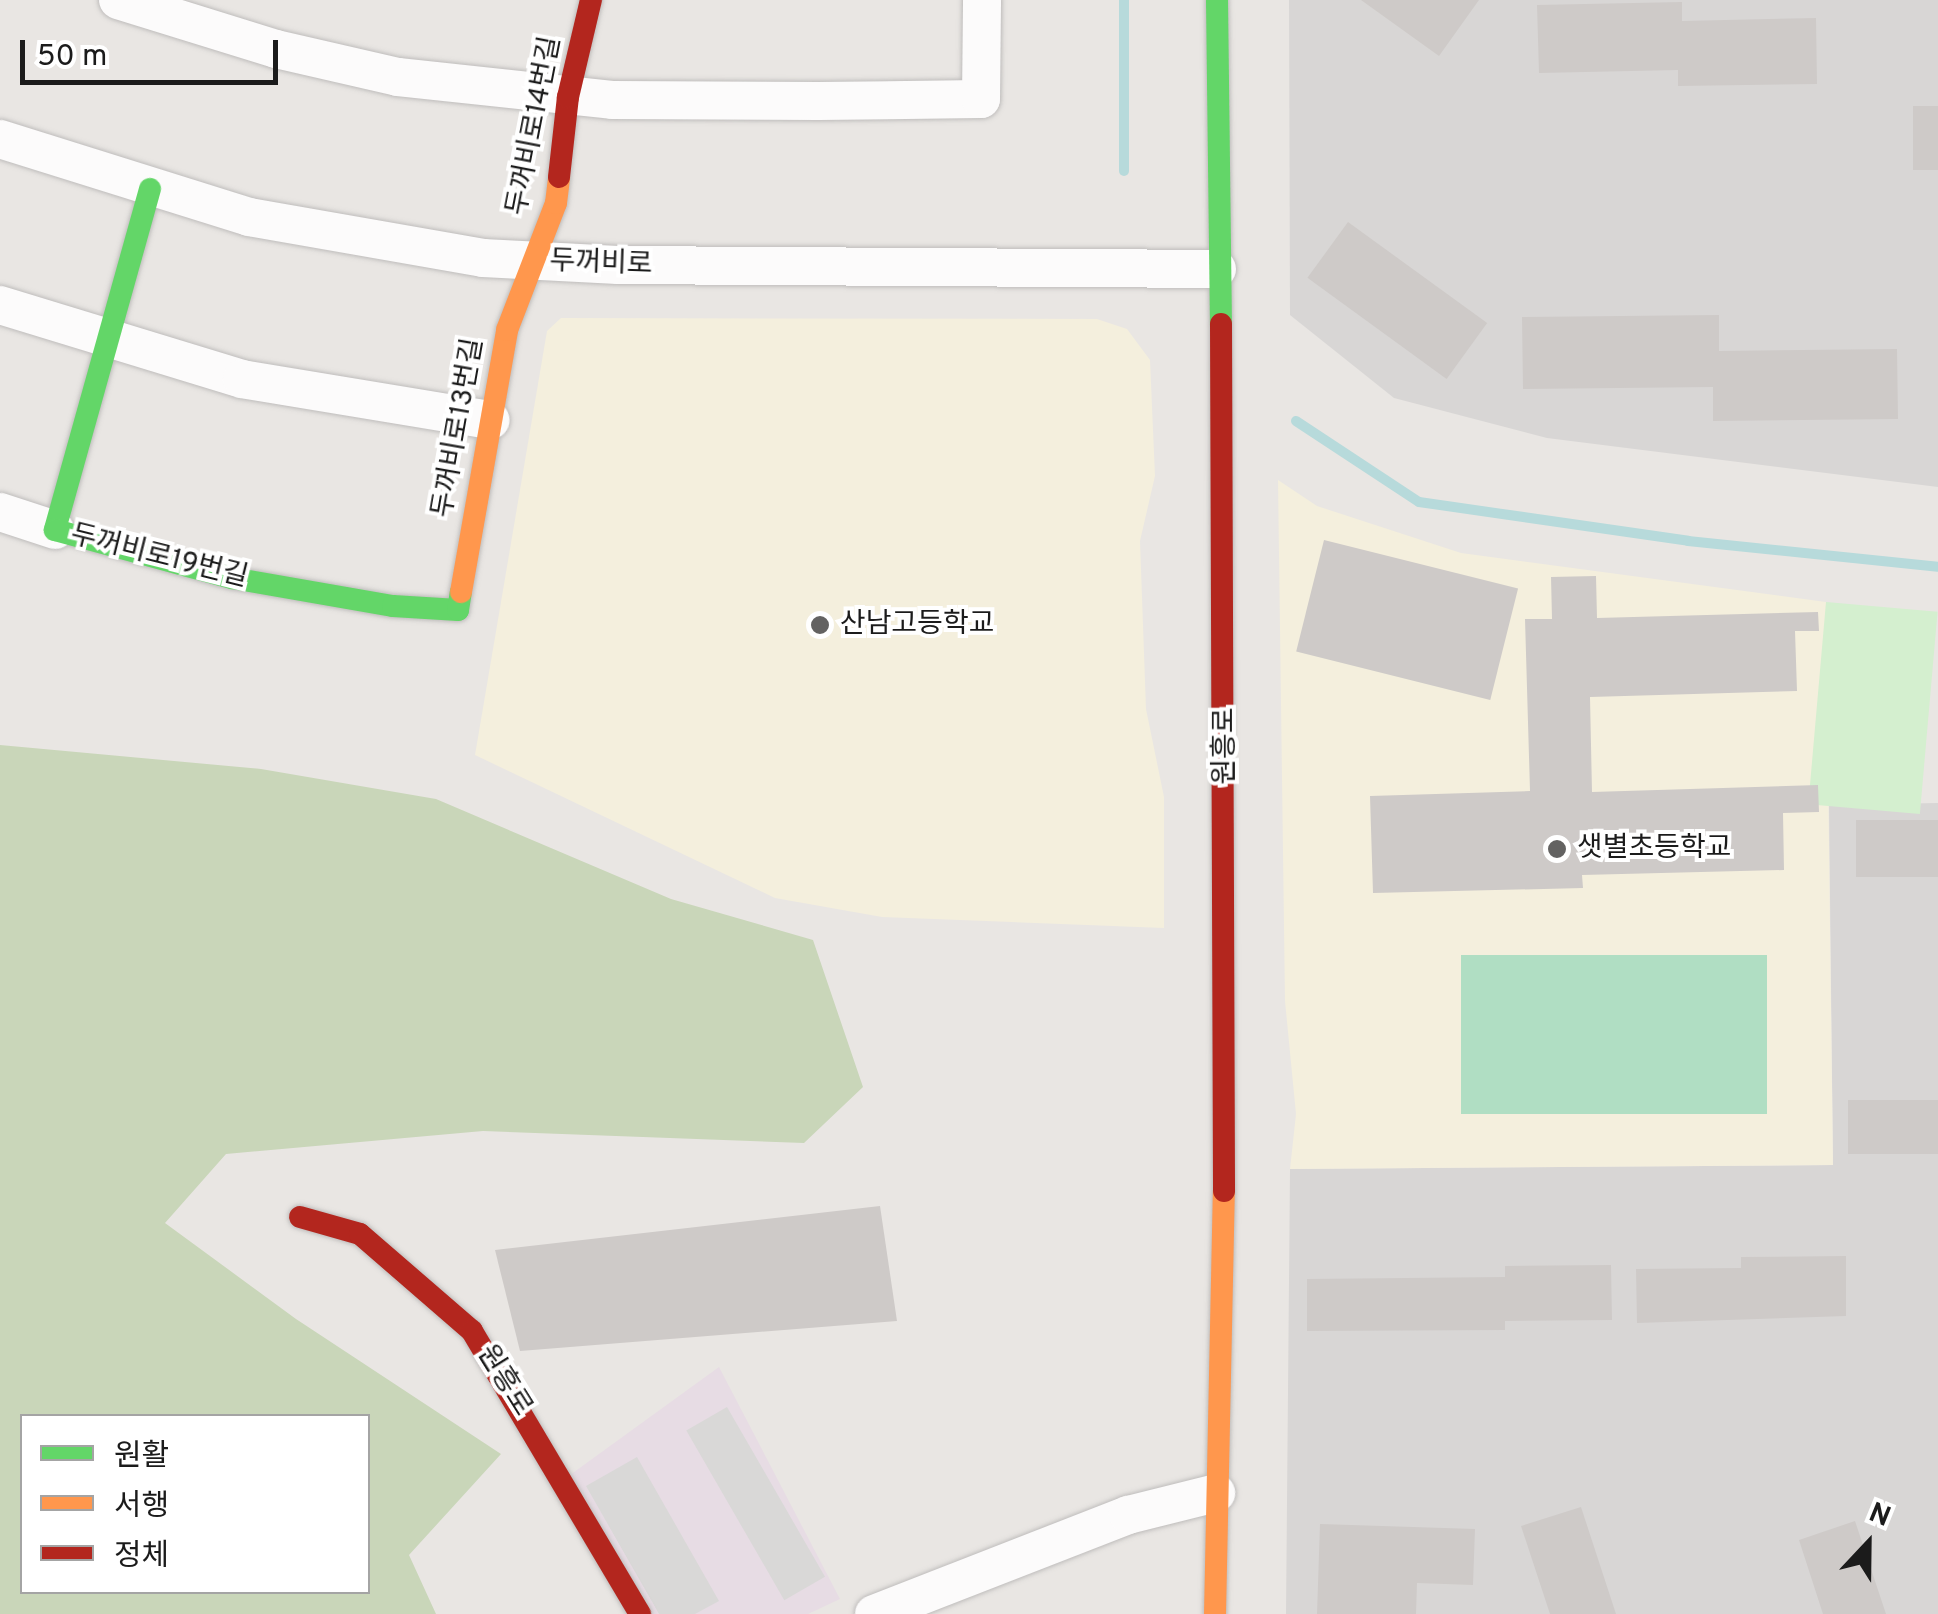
<!DOCTYPE html>
<meta charset="utf-8">
<style>
body{margin:0}
#map{position:relative;width:1938px;height:1614px;overflow:hidden;background:#e9e6e3;font-family:Overpass,"Noto Sans KR",sans-serif}
div>[style]{position:absolute}
.residential>*{inset:0;background:#d8d6d5}
.industrial>*{inset:0;background:#e7dce4}
.education>*{inset:0;background:#f4efdd}
.forest>*{inset:0;background:#c9d6b9}
.park>*{inset:0;background:#d4efcf;transform-origin:0 0}
.pitch>*{inset:0;background:#b0dec3;transform-origin:0 0}
.parking>*{inset:0;background:#d9d8d7;transform-origin:0 0}
.stream>*{height:10px;margin:-5px;padding:0 5px;transform-origin:5px;border-radius:5px;background:#b7dadb}
.building>*{inset:0;background:#cecac8;transform-origin:0 0}
.roads{filter:drop-shadow(0 0 2px #bfbdbc) drop-shadow(0 0 2px #bfbdbc)}
.street>*{height:38px;margin:-19px;padding:0 19px;transform-origin:19px;border-radius:19px;background:#fcfbfb}
.fast>*{height:22px;margin:-11px;padding:0 11px;transform-origin:11px;border-radius:11px;background:#63d668}
.slow>*{height:22px;margin:-11px;padding:0 11px;transform-origin:11px;border-radius:11px;background:#ff974d}
.jam>*{height:22px;margin:-11px;padding:0 11px;transform-origin:11px;border-radius:11px;background:#b3261e}
.dots>*{width:28px;height:28px;translate:-50% -50%;box-sizing:border-box;border:5px solid #fff;border-radius:50%}
span{translate:-50% -50%;white-space:nowrap;text-align:center;line-height:1.15;-webkit-text-stroke:8px #fff;paint-order:stroke}
.street-label{font-size:28px;color:#1b1b1b}
.poi-label{font-size:28px;color:#1b1b1b}
.left{translate:0 -50%;text-align:left}
.legend{position:absolute;left:20px;top:1414px;width:350px;height:180px;box-sizing:border-box;background:#fff;border:2px solid #a4a4a4;margin:0;padding:12px 18px;list-style:none;font-size:30px;color:#1b1b1b}
.legend li{display:flex;align-items:center;gap:20px;height:50px}
.legend b{width:50px;border:2px solid #a4a4a4}
.north{position:absolute;left:1818px;top:1494px;width:100px;height:100px;-webkit-text-stroke:8px #fff;paint-order:stroke;rotate:22deg;font-size:28px;font-weight:700;line-height:40px;text-align:center;color:#1b1b1b}
.north::after{content:'';display:block;margin:auto;width:35px;height:45px;background:#1b1b1b;clip-path:polygon(50% 0,100% 100%,50% 72%,0 100%)}
.scale{position:absolute;left:20px;top:40px;width:258px;height:45px;box-sizing:border-box;border:5px solid #1b1b1b;border-top:0;padding-left:12px;font-size:30px;line-height:35px;white-space:nowrap;color:#1b1b1b;-webkit-text-stroke:8px #fff;paint-order:stroke}
</style>
<div id="map">
<div class="residential">
<div style="clip-path:polygon(1289px 0,1938px 0,1938px 487px,1547px 438px,1394px 398px,1290px 315px)"></div>
<div style="clip-path:polygon(1938px 803px,1938px 1614px,1286px 1614px,1290px 1169px,1833px 1165px,1829px 805px)"></div>
</div>
<div class="industrial">
<div style="clip-path:polygon(719px 1367px,840px 1599px,808px 1614px,652px 1614px,570px 1475px)"></div>
</div>
<div class="education">
<div style="clip-path:polygon(561px 318px,1097px 319px,1127px 329px,1150px 360px,1155px 476px,1140px 541px,1146px 709px,1164px 797px,1164px 928px,882px 917px,775px 898px,475px 755px,547px 331px)"></div>
<div style="clip-path:polygon(1278px 480px,1317px 506px,1461px 553px,1826px 602px,1833px 1165px,1290px 1169px,1296px 1114px,1285px 1001px)"></div>
</div>
<div class="forest">
<div style="clip-path:polygon(evenodd,0 745px,261px 769px,436px 799px,671px 899px,813px 940px,863px 1087px,804px 1143px,483px 1131px,226px 1154px,165px 1223px,296px 1319px,501px 1454px,409px 1555px,436px 1614px,0 1614px,0 745px,22px 1416px,368px 1416px,368px 1592px,22px 1592px,22px 1416px)"></div>
</div>
<div class="park">
<div style="left:1826px;top:602px;width:112px;height:203px;rotate:5deg"></div>
</div>
<div class="pitch">
<div style="left:1461px;top:955px;width:306px;height:159px"></div>
</div>
<div class="parking">
<div style="left:727px;top:1407px;width:196px;height:47px;rotate:60deg"></div>
<div style="clip-path:polygon(637px 1457px,719px 1601px,695px 1614px,659px 1614px,586px 1486px)"></div>
</div>
<div class="stream">
<div style="left:1124px;top:0;width:171px;rotate:90deg"></div>
<div style="left:1296px;top:421px;width:147px;rotate:33.4deg"></div>
<div style="left:1419px;top:502px;width:272px;rotate:8.2deg"></div>
<div style="left:1688px;top:541px;width:251px;rotate:5.9deg"></div>
</div>
<div class="building">
<div style="clip-path:polygon(1361px 0,1479px 0,1439px 56px)"></div>
<div style="clip-path:polygon(1682px 2px,1682px 21px,1816px 18px,1817px 84px,1678px 86px,1678px 70px,1539px 73px,1537px 5px)"></div>
<div style="left:1938px;top:106px;width:64px;height:25px;rotate:90deg"></div>
<div style="left:1348px;top:222px;width:172px;height:69px;rotate:36deg"></div>
<div style="clip-path:polygon(1719px 315px,1719px 351px,1897px 349px,1898px 419px,1713px 421px,1713px 387px,1523px 389px,1522px 317px)"></div>
<div style="left:1324px;top:540px;width:200px;height:115px;rotate:14deg"></div>
<div style="clip-path:polygon(1596px 576px,1597px 618px,1818px 612px,1819px 631px,1795px 631px,1797px 691px,1590px 697px,1592px 792px,1818px 785px,1819px 812px,1783px 813px,1784px 870px,1582px 875px,1583px 888px,1373px 893px,1370px 796px,1530px 791px,1525px 619px,1552px 619px,1551px 577px)"></div>
<div style="left:1938px;top:820px;width:57px;height:82px;rotate:90deg"></div>
<div style="left:1848px;top:1100px;width:90px;height:54px"></div>
<div style="clip-path:polygon(880px 1206px,897px 1321px,520px 1351px,495px 1250px)"></div>
<div style="clip-path:polygon(1846px 1256px,1846px 1316px,1637px 1323px,1636px 1269px,1741px 1268px,1741px 1257px)"></div>
<div style="clip-path:polygon(1611px 1265px,1612px 1320px,1505px 1321px,1505px 1330px,1307px 1331px,1307px 1279px,1505px 1277px,1505px 1266px)"></div>
<div style="clip-path:polygon(1581px 1507px,1616px 1614px,1550px 1614px,1521px 1526px)"></div>
<div style="clip-path:polygon(1855px 1521px,1886px 1614px,1823px 1614px,1799px 1540px)"></div>
<div style="clip-path:polygon(1320px 1524px,1475px 1529px,1473px 1585px,1417px 1583px,1416px 1614px,1317px 1614px)"></div>
</div>
<div class="roads">
<div class="street">
<div style="left:118px;top:0;width:165px;rotate:17.2deg"></div>
<div style="left:276px;top:49px;width:125px;rotate:12.9deg"></div>
<div style="left:398px;top:77px;width:215px;rotate:6.1deg"></div>
<div style="left:612px;top:100px;width:206px;rotate:0.3deg"></div>
<div style="left:818px;top:101px;width:163px;rotate:-0.7deg"></div>
<div style="left:981px;top:99px;width:99px;rotate:-89.4deg"></div>
<div style="left:0;top:139px;width:261px;rotate:17.4deg"></div>
<div style="left:249px;top:217px;width:238px;rotate:9.9deg"></div>
<div style="left:483px;top:258px;width:135px;rotate:3deg"></div>
<div style="left:618px;top:265px;width:599px;rotate:0.38deg"></div>
<div style="left:0;top:305px;width:253px;rotate:17deg"></div>
<div style="left:242px;top:379px;width:252px;rotate:9.4deg"></div>
<div style="left:0;top:512px;width:58px;rotate:18.1deg"></div>
<div style="left:874px;top:1614px;width:273px;rotate:-21.3deg"></div>
<div style="left:1128px;top:1515px;width:91px;rotate:-14deg"></div>
</div>
<div class="fast">
<div style="left:1217px;top:0;width:324px;rotate:89.3deg"></div>
<div style="left:150px;top:189px;width:354px;rotate:105.6deg"></div>
<div style="left:55px;top:530px;width:183px;rotate:15.2deg"></div>
<div style="left:232px;top:578px;width:163px;rotate:9.9deg"></div>
<div style="left:393px;top:606px;width:65px;rotate:3.5deg"></div>
<div style="left:458px;top:610px;width:18px;rotate:-81deg"></div>
</div>
<div class="slow">
<div style="left:461px;top:592px;width:266px;rotate:-80deg"></div>
<div style="left:507px;top:330px;width:136px;rotate:-68.9deg"></div>
<div style="left:556px;top:203px;width:26px;rotate:-83deg"></div>
<div style="left:1215px;top:1614px;width:423px;rotate:-88.8deg"></div>
</div>
<div class="jam">
<div style="left:559px;top:177px;width:81px;rotate:-83.6deg"></div>
<div style="left:568px;top:97px;width:100px;rotate:-76.7deg"></div>
<div style="left:1221px;top:324px;width:867px;rotate:89.8deg"></div>
<div style="left:300px;top:1217px;width:62px;rotate:15.8deg"></div>
<div style="left:360px;top:1234px;width:148px;rotate:40.9deg"></div>
<div style="left:472px;top:1331px;width:329px;rotate:59.3deg"></div>
</div>
</div>
<div class="dots">
<div style="left:820px;top:625px;background:#636261"></div>
<div style="left:1557px;top:849px;background:#636261"></div>
</div>
<div class="street-label">
<span style="left:535px;top:126px;rotate:-79deg">두꺼비로14번길</span>
<span style="left:601px;top:264px;rotate:2deg">두꺼비로</span>
<span style="left:459px;top:428px;rotate:-80deg">두꺼비로13번길</span>
<span style="left:159px;top:557px;rotate:14deg">두꺼비로19번길</span>
<span style="left:1226px;top:746px;rotate:-90deg">원흥로</span>
<span style="left:504px;top:1381px;rotate:58deg">원흥로</span>
</div>
<div class="poi-label">
<span class="left" style="left:840px;top:625px">산남고등학교</span>
<span class="left" style="left:1577px;top:849px">샛별초등학교</span>
</div>
<ul class="legend">
<li><b style="height:12px;background:#63d668"></b>원활</li>
<li><b style="height:12px;background:#ff974d"></b>서행</li>
<li><b style="height:12px;background:#b3261e"></b>정체</li>
</ul>
<div class="north">N</div>
<div class="scale">50 m</div>
</div>
